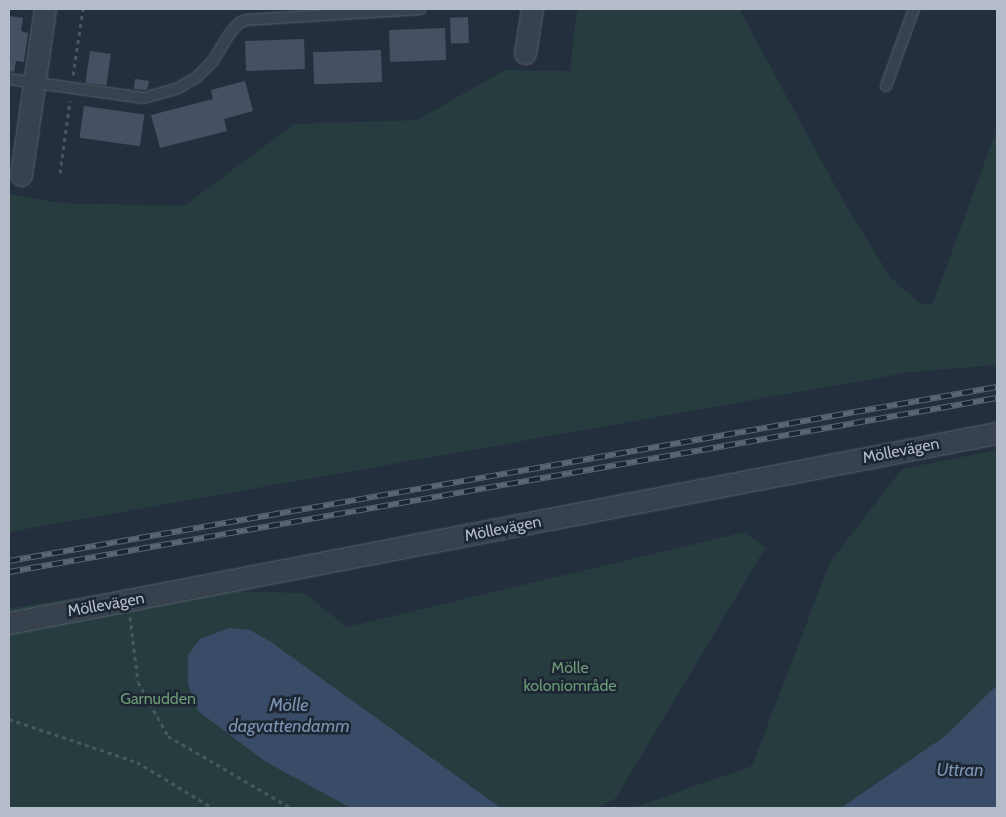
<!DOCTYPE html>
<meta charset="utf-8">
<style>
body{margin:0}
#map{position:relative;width:1006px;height:817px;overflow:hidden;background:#242f3e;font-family:Cabin,sans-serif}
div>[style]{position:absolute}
.green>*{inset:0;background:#263c3f}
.water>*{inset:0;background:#394c67}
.building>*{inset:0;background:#455162;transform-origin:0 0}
.path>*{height:3px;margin-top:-1.5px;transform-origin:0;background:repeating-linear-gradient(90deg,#44595c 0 4px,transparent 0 8px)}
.roads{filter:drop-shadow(0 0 1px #565f6c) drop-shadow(0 0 1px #565f6c)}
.lane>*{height:10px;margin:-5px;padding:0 5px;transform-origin:5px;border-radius:5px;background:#38414e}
.street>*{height:21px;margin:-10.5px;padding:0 10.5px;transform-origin:10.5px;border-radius:10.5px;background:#38414e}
.rail>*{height:5.5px;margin-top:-2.75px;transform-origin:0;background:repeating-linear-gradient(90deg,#1d2633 0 11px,#5a6575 0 22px);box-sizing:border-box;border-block:1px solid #5a6575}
span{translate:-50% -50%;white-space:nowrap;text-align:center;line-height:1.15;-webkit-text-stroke:5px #1d2633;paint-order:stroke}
.street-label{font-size:16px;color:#b4bcc9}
.park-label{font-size:16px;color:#6b9a76}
.water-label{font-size:18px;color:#7c92b1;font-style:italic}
.frame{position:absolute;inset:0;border:10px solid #b4bcc9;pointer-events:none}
</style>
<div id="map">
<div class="green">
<div style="clip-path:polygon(577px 9px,739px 9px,845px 204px,891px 278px,922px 305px,933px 303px,997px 129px,997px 365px,911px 372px,9px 532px,9px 194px,59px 203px,184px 206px,294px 124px,417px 120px,505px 70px,570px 71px)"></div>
<div style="clip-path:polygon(997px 450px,997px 685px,945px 736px,841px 808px,632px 808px,752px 766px,830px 562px,902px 469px)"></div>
<div style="clip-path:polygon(745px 532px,765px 548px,616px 798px,597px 808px,9px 808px,9px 608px,137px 589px,304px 593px,347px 627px)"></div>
</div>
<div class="water">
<div style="clip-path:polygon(229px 628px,250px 630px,271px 642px,501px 808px,351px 808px,266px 762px,198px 711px,188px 684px,188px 655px,200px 639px)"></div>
<div style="clip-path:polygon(997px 685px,997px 808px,841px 808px,945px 736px)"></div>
</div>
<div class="building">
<div style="clip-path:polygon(9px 16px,23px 18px,21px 31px,28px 33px,24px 62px,16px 61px,14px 72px,9px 71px)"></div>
<div style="left:468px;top:17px;width:26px;height:18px;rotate:88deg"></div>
<div style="left:445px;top:28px;width:32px;height:56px;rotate:88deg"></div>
<div style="left:304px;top:39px;width:30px;height:59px;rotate:88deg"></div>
<div style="left:381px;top:50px;width:32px;height:68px;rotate:88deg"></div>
<div style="left:90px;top:51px;width:21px;height:32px;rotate:8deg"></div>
<div style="clip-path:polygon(135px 79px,149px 81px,147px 90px,134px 89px)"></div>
<div style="clip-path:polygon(245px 81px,253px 111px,224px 119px,227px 131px,160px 148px,151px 115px,213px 99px,211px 90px)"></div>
<div style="left:84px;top:106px;width:61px;height:32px;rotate:8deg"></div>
</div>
<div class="path">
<div style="left:73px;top:75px;width:67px;rotate:-81.4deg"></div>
<div style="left:60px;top:173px;width:73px;rotate:-82.1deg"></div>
<div style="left:130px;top:617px;width:65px;rotate:83deg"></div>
<div style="left:138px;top:682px;width:62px;rotate:60.9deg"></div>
<div style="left:168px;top:736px;width:143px;rotate:30.3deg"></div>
<div style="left:9px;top:719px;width:135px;rotate:18.6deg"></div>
<div style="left:137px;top:762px;width:89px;rotate:31.2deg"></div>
</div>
<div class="roads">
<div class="lane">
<div style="left:9px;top:79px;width:136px;rotate:8deg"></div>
<div style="left:144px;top:98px;width:35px;rotate:-16deg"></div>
<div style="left:178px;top:88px;width:22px;rotate:-30deg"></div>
<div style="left:197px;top:77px;width:21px;rotate:-45deg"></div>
<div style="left:212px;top:62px;width:34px;rotate:-58deg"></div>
<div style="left:230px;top:33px;width:13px;rotate:-48deg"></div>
<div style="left:239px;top:23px;width:9px;rotate:-21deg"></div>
<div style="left:247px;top:20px;width:174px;rotate:-3.6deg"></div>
<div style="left:886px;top:86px;width:82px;rotate:-70deg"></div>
</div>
<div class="street">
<div style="left:525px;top:53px;width:45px;rotate:-81deg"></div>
<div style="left:21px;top:175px;width:168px;rotate:-81.8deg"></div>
<div style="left:9px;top:623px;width:1006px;rotate:-10.89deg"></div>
</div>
</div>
<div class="rail">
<div style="left:9px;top:561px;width:1003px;rotate:-9.99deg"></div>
<div style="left:9px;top:572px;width:1003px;rotate:-9.99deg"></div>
</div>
<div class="street-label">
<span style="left:901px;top:451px;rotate:-11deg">Möllevägen</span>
<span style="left:503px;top:529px;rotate:-11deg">Möllevägen</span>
<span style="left:106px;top:605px;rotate:-10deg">Möllevägen</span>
</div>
<div class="park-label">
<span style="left:570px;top:677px">Mölle<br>koloniområde</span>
<span style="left:158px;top:699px">Garnudden</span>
</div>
<div class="water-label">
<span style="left:289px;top:716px">Mölle<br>dagvattendamm</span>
<span style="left:960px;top:770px">Uttran</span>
</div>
<div class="frame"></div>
</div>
